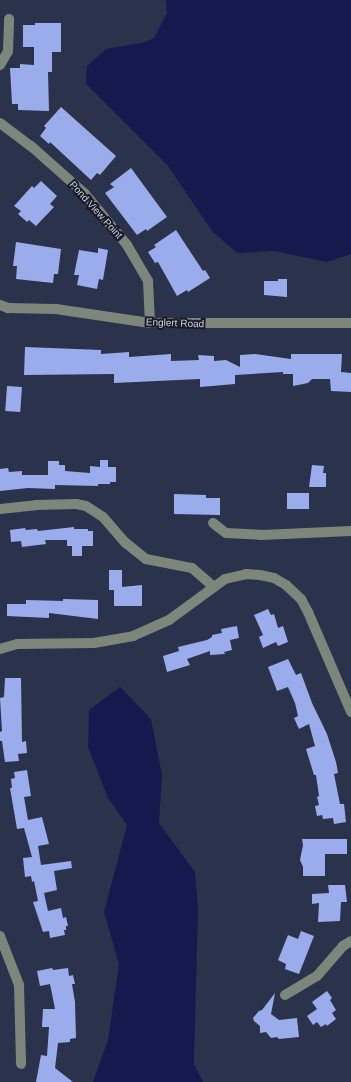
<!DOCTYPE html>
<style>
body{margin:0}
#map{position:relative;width:351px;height:1082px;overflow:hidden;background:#2b324b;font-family:Arial,sans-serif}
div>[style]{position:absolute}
.water>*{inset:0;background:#151a4e}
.building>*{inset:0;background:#9bacec;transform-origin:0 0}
.minor>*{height:10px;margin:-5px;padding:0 5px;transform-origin:5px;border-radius:5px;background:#7c877c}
span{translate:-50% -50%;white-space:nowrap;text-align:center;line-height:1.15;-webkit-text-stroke:4px #171b26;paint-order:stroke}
.street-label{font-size:10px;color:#ced3e4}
</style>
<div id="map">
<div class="water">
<div style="clip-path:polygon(166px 0,351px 0,351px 254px,327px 262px,274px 251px,237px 253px,212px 231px,168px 166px,86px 84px,87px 66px,106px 49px,145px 42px,154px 38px,167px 13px)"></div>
<div style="clip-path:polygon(120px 687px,151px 719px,162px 775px,159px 823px,195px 872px,198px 909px,194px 1064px,203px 1082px,93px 1082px,108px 1040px,119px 964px,104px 912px,127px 825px,108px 798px,88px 747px,89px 710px)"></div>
</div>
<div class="building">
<div style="clip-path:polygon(35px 23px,61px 23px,61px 52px,52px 52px,52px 72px,48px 72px,49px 111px,18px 110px,18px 104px,12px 104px,10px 68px,20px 68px,20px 64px,34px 65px,34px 47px,23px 47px,23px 25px,35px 25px)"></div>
<div style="clip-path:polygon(61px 107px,116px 156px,100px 175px,97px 173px,91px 180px,50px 142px,49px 144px,40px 136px,46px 128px,44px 126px)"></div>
<div style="clip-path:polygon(131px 168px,167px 217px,147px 231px,146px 229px,137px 235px,105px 193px,114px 187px,110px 184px)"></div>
<div style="clip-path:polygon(41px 181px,57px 196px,50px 204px,54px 207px,36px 226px,29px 220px,27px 222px,18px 214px,21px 211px,14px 206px,32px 186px,34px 188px)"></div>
<div style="clip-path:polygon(176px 230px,203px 271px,205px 270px,210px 278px,188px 292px,187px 290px,177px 296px,158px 262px,155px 263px,148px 252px,156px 247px,154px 245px)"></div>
<div style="clip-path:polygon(16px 242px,61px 249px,58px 274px,54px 274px,53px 283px,16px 279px,17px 266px,13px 266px)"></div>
<div style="clip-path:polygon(98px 248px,108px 250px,103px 280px,99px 279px,97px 289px,77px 285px,79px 275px,74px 275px,79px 250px,98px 253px)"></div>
<div style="clip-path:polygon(278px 279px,287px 279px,287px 297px,264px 295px,264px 281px,278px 281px)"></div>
<div style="clip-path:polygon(25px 347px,101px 350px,101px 354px,129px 352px,129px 357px,171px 354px,171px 361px,199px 360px,198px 355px,214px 356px,214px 361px,226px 360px,240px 367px,240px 355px,255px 354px,291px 359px,291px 354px,342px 354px,341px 372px,351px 373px,351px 392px,331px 391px,330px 379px,312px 379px,308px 383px,293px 386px,293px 374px,283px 374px,283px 372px,235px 375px,235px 384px,200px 387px,200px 379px,114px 383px,114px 374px,24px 375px)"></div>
<div style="left:7px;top:386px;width:15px;height:25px;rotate:4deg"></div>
<div style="clip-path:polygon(100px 460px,108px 460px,108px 467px,116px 467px,116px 482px,110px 482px,110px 484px,98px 484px,98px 486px,55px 485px,55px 489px,28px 488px,0 491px,0 469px,8px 468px,9px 472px,22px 471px,22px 475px,48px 475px,48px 461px,59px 461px,59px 465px,65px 465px,65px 471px,90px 473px,90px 466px,100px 467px)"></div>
<div style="clip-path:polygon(312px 465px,324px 466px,323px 473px,326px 473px,326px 487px,309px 487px)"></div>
<div style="left:287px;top:493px;width:22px;height:16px"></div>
<div style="clip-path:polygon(174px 494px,206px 495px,206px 498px,220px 498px,220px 515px,174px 514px)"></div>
<div style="clip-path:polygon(74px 527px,74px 529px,88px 529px,88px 531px,93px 531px,93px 546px,82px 546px,82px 556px,72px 556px,72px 546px,67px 546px,67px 540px,45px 540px,46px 544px,22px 547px,21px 541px,11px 542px,10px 530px,25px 528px,26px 530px,37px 529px,38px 531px)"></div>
<div style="clip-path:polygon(109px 570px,122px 570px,122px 587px,142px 585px,142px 606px,114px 606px,114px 590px,109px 590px)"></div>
<div style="clip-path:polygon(63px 599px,98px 600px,98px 619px,49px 613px,49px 618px,7px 616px,7px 604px,26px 604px,26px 600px,63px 601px)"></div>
<div style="clip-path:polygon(268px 609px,271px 615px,274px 614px,278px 628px,283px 626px,288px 642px,278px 646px,276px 642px,263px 648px,259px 637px,263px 635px,254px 615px)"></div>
<div style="clip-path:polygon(237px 626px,239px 638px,230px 640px,232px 650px,224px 652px,225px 654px,210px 655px,210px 651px,187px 659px,190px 665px,167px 672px,163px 656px,179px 651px,178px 647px,207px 640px,212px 637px,212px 635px,222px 633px,221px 629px)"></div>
<div style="clip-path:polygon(288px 659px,296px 675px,301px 673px,312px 703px,327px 734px,336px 762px,338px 773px,334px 774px,340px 804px,344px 804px,346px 822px,334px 824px,333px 818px,323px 819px,322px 815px,317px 816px,315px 806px,319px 805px,317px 797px,319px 796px,316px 775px,314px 775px,306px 749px,315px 746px,309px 724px,299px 729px,294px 718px,298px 716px,295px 703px,288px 687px,277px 691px,268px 667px)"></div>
<div style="clip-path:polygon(5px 678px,21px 678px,22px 742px,26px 741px,27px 753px,18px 754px,19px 761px,5px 762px,2px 741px,0 741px,0 732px,2px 731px,0 698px,4px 697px)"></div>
<div style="clip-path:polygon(27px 770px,31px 796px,24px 797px,28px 820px,42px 817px,49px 844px,38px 846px,41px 865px,71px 861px,72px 868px,54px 871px,57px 890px,44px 893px,48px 911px,61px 908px,63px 918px,66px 917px,68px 926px,66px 926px,66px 930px,64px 930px,65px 935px,50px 938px,49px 931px,43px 932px,33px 902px,38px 901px,34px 881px,32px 882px,31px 876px,25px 877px,23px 858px,32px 857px,24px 828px,17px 829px,10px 788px,12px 788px,11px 779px,15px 778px,14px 772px)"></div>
<div style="clip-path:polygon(302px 839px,347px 839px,347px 854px,325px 854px,325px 876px,303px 876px,303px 867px,300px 860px,303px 845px)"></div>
<div style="clip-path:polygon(328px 885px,345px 885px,347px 902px,341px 902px,340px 921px,318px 922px,319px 903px,312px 904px,312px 894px,329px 893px)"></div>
<div style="clip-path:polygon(301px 931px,314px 936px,299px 974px,285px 969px,286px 964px,278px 960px,288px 935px,298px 939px)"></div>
<div style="clip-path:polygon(52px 968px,53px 970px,68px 968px,69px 976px,73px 975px,75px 984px,72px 984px,75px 1002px,76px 1038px,70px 1039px,70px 1042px,58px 1043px,55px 1068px,73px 1082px,36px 1082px,41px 1055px,47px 1056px,49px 1027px,42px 1027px,43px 1009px,55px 1009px,50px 984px,40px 986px,37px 971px)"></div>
<div style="clip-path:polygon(327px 991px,332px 998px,330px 1000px,336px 1010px,332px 1013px,336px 1019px,327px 1026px,326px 1024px,321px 1027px,317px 1022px,313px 1025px,307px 1016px,317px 1009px,312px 1002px)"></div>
<div style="clip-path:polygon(275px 993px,271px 1014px,279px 1020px,297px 1018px,299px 1037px,279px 1039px,277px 1037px,271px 1038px,266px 1032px,260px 1033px,260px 1026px,254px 1021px,253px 1018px,259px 1011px,262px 1010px)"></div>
</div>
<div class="minor">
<div style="left:0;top:65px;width:16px;rotate:-60deg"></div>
<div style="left:8px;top:51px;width:32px;rotate:-88deg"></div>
<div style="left:0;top:123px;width:39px;rotate:37deg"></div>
<div style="left:31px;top:146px;width:72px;rotate:41.6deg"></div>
<div style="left:85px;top:194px;width:66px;rotate:50.5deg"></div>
<div style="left:127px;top:245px;width:42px;rotate:59.7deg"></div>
<div style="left:148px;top:281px;width:42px;rotate:87.3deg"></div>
<div style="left:0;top:305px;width:9px;rotate:21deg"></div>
<div style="left:8px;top:308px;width:48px;rotate:1.2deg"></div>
<div style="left:56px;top:309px;width:95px;rotate:8.5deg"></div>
<div style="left:150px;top:323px;width:201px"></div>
<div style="left:0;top:509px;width:36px;rotate:-6deg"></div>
<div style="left:36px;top:505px;width:40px;rotate:-1.4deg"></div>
<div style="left:76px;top:504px;width:10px;rotate:11deg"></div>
<div style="left:86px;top:506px;width:20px;rotate:33deg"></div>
<div style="left:103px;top:517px;width:35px;rotate:49deg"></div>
<div style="left:126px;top:543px;width:26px;rotate:39deg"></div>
<div style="left:146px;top:559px;width:47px;rotate:11.1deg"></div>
<div style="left:192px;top:568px;width:28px;rotate:41deg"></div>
<div style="left:213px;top:523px;width:16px;rotate:38deg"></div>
<div style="left:226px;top:533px;width:35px;rotate:3deg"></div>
<div style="left:261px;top:535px;width:90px;rotate:-2.5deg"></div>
<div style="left:0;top:649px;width:18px;rotate:-16deg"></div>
<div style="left:17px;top:644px;width:77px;rotate:-0.7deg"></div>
<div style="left:94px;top:643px;width:40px;rotate:-10deg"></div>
<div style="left:133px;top:636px;width:39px;rotate:-24deg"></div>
<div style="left:169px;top:620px;width:69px;rotate:-36.2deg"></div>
<div style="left:225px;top:579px;width:22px;rotate:-13deg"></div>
<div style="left:246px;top:574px;width:14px;rotate:4deg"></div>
<div style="left:260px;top:575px;width:14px;rotate:12deg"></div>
<div style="left:274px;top:578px;width:14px;rotate:30deg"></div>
<div style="left:286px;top:585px;width:21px;rotate:43deg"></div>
<div style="left:301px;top:599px;width:15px;rotate:62deg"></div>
<div style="left:308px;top:612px;width:109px;rotate:66.7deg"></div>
<div style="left:0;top:936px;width:53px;rotate:68.8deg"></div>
<div style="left:19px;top:985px;width:79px;rotate:88.5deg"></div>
<div style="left:285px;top:995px;width:37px;rotate:-31deg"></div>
<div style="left:317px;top:976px;width:40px;rotate:-49deg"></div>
<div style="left:343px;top:946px;width:9px;rotate:-32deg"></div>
</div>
<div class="street-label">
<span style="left:96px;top:210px;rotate:48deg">Pond View Point</span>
<span style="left:175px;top:323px;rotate:2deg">Englert Road</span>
</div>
</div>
